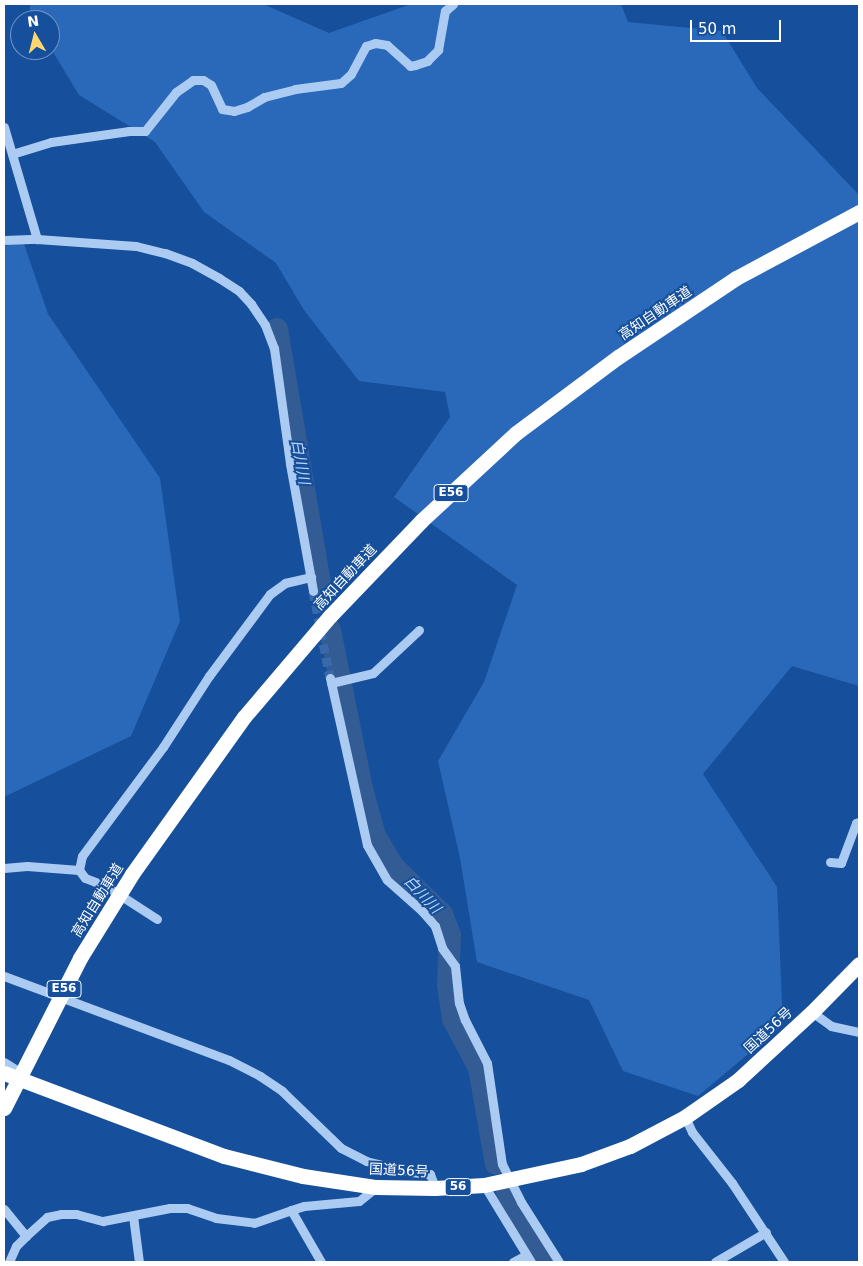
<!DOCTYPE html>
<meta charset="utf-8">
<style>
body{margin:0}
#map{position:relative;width:863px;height:1266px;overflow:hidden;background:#164f9b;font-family:"DejaVu Sans","Noto Sans JP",sans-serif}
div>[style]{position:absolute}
.green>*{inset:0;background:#2a69b9}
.river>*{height:22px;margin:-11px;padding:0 11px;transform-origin:11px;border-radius:11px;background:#345c94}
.minor-tunnel>*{height:9px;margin-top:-4.5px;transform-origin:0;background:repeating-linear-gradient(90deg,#3969aa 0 9px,transparent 0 13.5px)}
.minor>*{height:9px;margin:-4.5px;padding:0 4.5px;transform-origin:4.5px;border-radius:4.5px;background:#accbf2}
.highway>*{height:15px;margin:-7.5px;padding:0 7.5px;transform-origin:7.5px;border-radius:7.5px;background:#fff}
.highway-bridge>*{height:15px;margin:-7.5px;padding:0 7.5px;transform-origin:7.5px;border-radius:7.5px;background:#fff}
span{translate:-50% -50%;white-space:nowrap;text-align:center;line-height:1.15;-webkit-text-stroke:4px #164f9b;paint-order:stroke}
.shield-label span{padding:1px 4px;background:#164f9b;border:1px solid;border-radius:4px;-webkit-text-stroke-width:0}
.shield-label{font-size:12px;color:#fff;font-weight:700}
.street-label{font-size:14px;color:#fff}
.water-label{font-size:15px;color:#b9d5f9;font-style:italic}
.frame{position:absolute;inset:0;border:5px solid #fff;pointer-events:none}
.north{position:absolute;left:10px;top:10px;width:50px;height:50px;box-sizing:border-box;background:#164f9b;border:1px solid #7395c3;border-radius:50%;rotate:352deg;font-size:14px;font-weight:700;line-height:20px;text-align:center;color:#fff}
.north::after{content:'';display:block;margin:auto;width:18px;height:22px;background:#ffd76e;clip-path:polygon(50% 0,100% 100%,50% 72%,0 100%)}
.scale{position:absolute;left:690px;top:20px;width:91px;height:22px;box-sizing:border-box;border:2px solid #fff;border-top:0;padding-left:6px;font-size:15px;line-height:18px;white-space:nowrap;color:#fff;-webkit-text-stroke:4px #164f9b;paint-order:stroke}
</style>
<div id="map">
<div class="green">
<div style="clip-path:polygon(30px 4px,263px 4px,329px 33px,411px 4px,621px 4px,628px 22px,722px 31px,757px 88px,859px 195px,859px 686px,792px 666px,703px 774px,777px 887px,783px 1025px,698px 1096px,623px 1071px,589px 1000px,477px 962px,460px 858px,438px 761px,484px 682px,517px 585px,394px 497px,450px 417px,445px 392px,359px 381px,304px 310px,276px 263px,204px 212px,155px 142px,79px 95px,50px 47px,50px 20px,33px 20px,30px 14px)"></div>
<div style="clip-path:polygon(23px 241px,48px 314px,160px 478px,180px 621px,131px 736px,4px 797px,4px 246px)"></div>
</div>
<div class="river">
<div style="left:277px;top:329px;width:270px;rotate:80.4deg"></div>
<div style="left:330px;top:630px;width:162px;rotate:78.6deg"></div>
<div style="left:362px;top:789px;width:49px;rotate:74.5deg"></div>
<div style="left:375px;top:836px;width:35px;rotate:59deg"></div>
<div style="left:393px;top:866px;width:69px;rotate:44.4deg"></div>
<div style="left:442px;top:914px;width:22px;rotate:69deg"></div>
<div style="left:450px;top:935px;width:49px;rotate:92.3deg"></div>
<div style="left:448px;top:984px;width:35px;rotate:82deg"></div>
<div style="left:453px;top:1019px;width:55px;rotate:62deg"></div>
<div style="left:479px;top:1068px;width:97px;rotate:80deg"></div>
<div style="left:507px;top:1193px;width:81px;rotate:58.7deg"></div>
</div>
<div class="minor-tunnel">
<div style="left:313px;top:591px;width:89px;rotate:78.9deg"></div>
</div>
<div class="minor">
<div style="left:4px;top:127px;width:117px;rotate:73.6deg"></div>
<div style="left:12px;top:154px;width:41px;rotate:-17.1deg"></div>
<div style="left:51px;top:142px;width:79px;rotate:-8deg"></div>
<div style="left:129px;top:131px;width:16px"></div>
<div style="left:145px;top:131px;width:50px;rotate:-51.5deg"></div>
<div style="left:176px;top:92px;width:21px;rotate:-35deg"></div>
<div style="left:193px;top:80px;width:10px"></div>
<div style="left:203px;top:80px;width:9px;rotate:32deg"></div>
<div style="left:211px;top:85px;width:26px;rotate:65deg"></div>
<div style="left:222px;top:109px;width:12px;rotate:9deg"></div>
<div style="left:234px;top:111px;width:14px;rotate:-17deg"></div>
<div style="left:247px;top:107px;width:20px;rotate:-30deg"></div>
<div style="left:264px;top:97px;width:32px;rotate:-14deg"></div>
<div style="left:295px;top:89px;width:46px;rotate:-7.4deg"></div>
<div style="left:341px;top:83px;width:13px;rotate:-42deg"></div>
<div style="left:351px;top:74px;width:32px;rotate:-62deg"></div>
<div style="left:366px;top:46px;width:9px;rotate:-18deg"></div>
<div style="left:375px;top:43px;width:12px;rotate:9deg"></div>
<div style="left:387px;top:45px;width:31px;rotate:42deg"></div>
<div style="left:410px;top:66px;width:5px;rotate:-11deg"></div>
<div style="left:415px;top:65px;width:13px;rotate:-18deg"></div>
<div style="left:427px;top:61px;width:16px;rotate:-45deg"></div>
<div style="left:438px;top:50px;width:40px;rotate:-80deg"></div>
<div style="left:445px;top:11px;width:11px;rotate:-41deg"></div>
<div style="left:4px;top:240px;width:33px;rotate:-2deg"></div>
<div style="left:37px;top:239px;width:99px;rotate:4deg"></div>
<div style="left:136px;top:246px;width:30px;rotate:14deg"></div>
<div style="left:165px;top:253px;width:29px;rotate:20deg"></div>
<div style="left:192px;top:263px;width:31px;rotate:29deg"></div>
<div style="left:219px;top:278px;width:24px;rotate:33deg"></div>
<div style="left:239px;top:291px;width:18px;rotate:47deg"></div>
<div style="left:251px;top:304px;width:25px;rotate:56deg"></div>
<div style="left:265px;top:325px;width:25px;rotate:69deg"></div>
<div style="left:274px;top:348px;width:117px;rotate:82.1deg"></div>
<div style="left:290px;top:464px;width:129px;rotate:79.7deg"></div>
<div style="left:330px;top:678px;width:171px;rotate:77.5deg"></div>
<div style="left:367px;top:845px;width:40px;rotate:60.3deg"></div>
<div style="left:387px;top:880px;width:47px;rotate:41.5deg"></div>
<div style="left:422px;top:911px;width:20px;rotate:49deg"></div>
<div style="left:435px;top:926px;width:23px;rotate:72deg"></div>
<div style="left:442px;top:948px;width:22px;rotate:54deg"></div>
<div style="left:455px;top:966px;width:37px;rotate:84deg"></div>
<div style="left:459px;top:1003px;width:18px;rotate:71deg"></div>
<div style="left:465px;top:1020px;width:48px;rotate:62.9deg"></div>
<div style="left:487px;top:1063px;width:102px;rotate:81.6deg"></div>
<div style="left:502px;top:1164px;width:42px;rotate:63.4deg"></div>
<div style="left:521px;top:1202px;width:71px;rotate:57.7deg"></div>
<div style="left:331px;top:683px;width:43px;rotate:-13.4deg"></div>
<div style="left:373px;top:673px;width:63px;rotate:-43.1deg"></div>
<div style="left:830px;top:862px;width:11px;rotate:5deg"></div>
<div style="left:841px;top:863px;width:43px;rotate:-69.4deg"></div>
<div style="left:856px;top:823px;width:3px;rotate:-18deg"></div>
<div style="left:4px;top:868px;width:23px;rotate:-5deg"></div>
<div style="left:27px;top:866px;width:52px;rotate:4.4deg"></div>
<div style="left:157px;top:919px;width:61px;rotate:-147.1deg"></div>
<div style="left:106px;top:886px;width:22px;rotate:-159deg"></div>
<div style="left:85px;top:878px;width:10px;rotate:-127deg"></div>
<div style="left:79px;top:870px;width:14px;rotate:-78deg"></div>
<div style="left:82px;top:856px;width:136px;rotate:-53.4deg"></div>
<div style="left:163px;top:747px;width:85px;rotate:-57.1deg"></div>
<div style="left:209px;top:676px;width:102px;rotate:-53.4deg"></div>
<div style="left:270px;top:594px;width:19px;rotate:-36deg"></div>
<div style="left:285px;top:583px;width:27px;rotate:-13deg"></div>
<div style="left:4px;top:976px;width:240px;rotate:20.5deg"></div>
<div style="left:229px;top:1060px;width:35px;rotate:27deg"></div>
<div style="left:260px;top:1076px;width:27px;rotate:34deg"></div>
<div style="left:282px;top:1091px;width:82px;rotate:44deg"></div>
<div style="left:341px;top:1148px;width:28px;rotate:27deg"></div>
<div style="left:366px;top:1161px;width:46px;rotate:13.7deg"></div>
<div style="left:411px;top:1172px;width:19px;rotate:6deg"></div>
<div style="left:430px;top:1174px;width:15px;rotate:70deg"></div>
<div style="left:812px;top:1012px;width:24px;rotate:36deg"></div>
<div style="left:831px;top:1026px;width:29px;rotate:12deg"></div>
<div style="left:4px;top:1062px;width:25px;rotate:32deg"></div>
<div style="left:685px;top:1117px;width:17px;rotate:65deg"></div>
<div style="left:692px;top:1132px;width:65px;rotate:51.9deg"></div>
<div style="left:732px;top:1183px;width:95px;rotate:56.6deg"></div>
<div style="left:484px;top:1185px;width:90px;rotate:58.6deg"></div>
<div style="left:4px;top:1209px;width:35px;rotate:51deg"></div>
<div style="left:26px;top:1236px;width:14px;rotate:135deg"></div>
<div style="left:16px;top:1246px;width:17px;rotate:114deg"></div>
<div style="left:133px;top:1216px;width:46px;rotate:82.6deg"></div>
<div style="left:26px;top:1236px;width:28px;rotate:-42deg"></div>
<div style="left:47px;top:1217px;width:14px;rotate:-12deg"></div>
<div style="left:61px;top:1214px;width:15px"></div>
<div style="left:76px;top:1214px;width:28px;rotate:15deg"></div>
<div style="left:103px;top:1221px;width:68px;rotate:-11deg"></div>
<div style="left:170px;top:1208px;width:17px"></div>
<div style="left:187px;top:1208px;width:31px;rotate:19deg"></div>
<div style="left:216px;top:1218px;width:38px;rotate:7deg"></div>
<div style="left:254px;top:1223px;width:39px;rotate:-19deg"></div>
<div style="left:321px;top:1262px;width:60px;rotate:-120deg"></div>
<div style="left:291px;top:1210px;width:14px;rotate:-17deg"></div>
<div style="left:304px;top:1206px;width:55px;rotate:-5.2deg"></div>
<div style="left:359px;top:1201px;width:22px;rotate:-39deg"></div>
<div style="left:513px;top:1262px;width:15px;rotate:-28deg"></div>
<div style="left:715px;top:1262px;width:59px;rotate:-30.5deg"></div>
</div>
<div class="highway">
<div style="left:132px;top:874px;width:193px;rotate:-54.5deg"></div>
<div style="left:244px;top:717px;width:133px;rotate:-49.6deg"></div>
<div style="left:330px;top:616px;width:132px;rotate:-46.2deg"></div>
<div style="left:421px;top:521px;width:129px;rotate:-42.8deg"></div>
<div style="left:516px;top:433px;width:127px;rotate:-36.7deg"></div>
<div style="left:618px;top:357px;width:142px;rotate:-33.8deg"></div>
<div style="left:736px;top:278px;width:140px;rotate:-28.2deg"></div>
<div style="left:4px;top:1073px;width:235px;rotate:20.7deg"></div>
<div style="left:224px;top:1156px;width:81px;rotate:14.2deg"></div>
<div style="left:303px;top:1176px;width:74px;rotate:8.6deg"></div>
<div style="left:376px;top:1187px;width:59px;rotate:1deg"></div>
<div style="left:435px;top:1188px;width:49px;rotate:-3.5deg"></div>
<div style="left:484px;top:1185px;width:99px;rotate:-12.2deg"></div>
<div style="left:581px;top:1164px;width:52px;rotate:-20.2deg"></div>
<div style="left:630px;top:1146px;width:62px;rotate:-27.8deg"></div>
<div style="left:685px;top:1117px;width:65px;rotate:-34.9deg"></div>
<div style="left:738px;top:1080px;width:100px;rotate:-42.6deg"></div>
<div style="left:812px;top:1012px;width:67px;rotate:-45.6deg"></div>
</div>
<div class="highway-bridge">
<div style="left:4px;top:1108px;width:168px;rotate:-63.1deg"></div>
<div style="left:80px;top:958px;width:99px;rotate:-58.2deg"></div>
</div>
<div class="shield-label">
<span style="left:451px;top:493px">E56</span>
<span style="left:64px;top:989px">E56</span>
<span style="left:458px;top:1187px">56</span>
</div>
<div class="street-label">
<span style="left:655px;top:313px;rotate:-34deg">高知自動車道</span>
<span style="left:345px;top:577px;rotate:-47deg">高知自動車道</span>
<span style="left:97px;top:900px;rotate:-58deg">高知自動車道</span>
<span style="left:768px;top:1030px;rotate:-43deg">国道56号</span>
<span style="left:399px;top:1170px;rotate:3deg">国道56号</span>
</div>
<div class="water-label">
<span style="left:300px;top:462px;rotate:80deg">白川川</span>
<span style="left:422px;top:895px;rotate:46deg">白川川</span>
</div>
<div class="frame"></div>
<div class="north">N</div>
<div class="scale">50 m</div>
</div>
